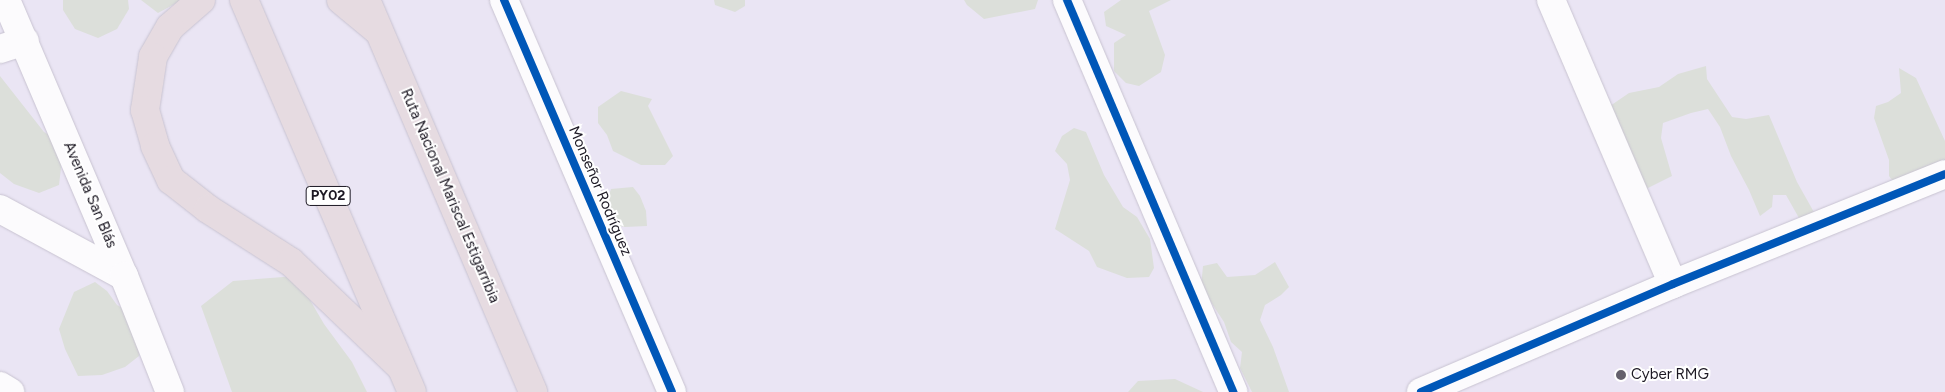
<!DOCTYPE html>
<meta charset="utf-8">
<style>
body{margin:0}
#map{position:relative;width:1945px;height:392px;overflow:hidden;background:#eae5f4;font-family:Figtree,sans-serif}
div>[style]{position:absolute}
.green>*{inset:0;background:#dcdfda}
.roads{filter:drop-shadow(0 0 1px #c8c3d1) drop-shadow(0 0 1px #c8c3d1)}
.minor>*{height:28px;margin:-14px;padding:0 14px;transform-origin:14px;border-radius:14px;background:#fcfbfd}
.tertiary>*{height:28px;margin:-14px;padding:0 14px;transform-origin:14px;border-radius:14px;background:#fcfbfd}
.trunk>*{height:28px;margin:-14px;padding:0 14px;transform-origin:14px;border-radius:14px;background:#e6dbe1}
.cycleway>*{height:8px;margin:-4px;padding:0 4px;transform-origin:4px;border-radius:4px;background:#0057b8}
.dots>*{width:14px;height:14px;translate:-50% -50%;box-sizing:border-box;border:2px solid #fff;border-radius:50%}
span{translate:-50% -50%;white-space:nowrap;text-align:center;line-height:1.15;-webkit-text-stroke:4px #fff;paint-order:stroke}
.shield-label span{padding:1px 4px;background:#fff;border:1px solid;border-radius:4px;-webkit-text-stroke-width:0}
.shield-label{font-size:14px;color:#1c1823;font-weight:700}
.street-label{font-size:15px;color:#1c1823}
.poi-label{font-size:15px;color:#1c1823}
.left{translate:0 -50%;text-align:left}
</style>
<div id="map">
<div class="green">
<div style="clip-path:polygon(63px 0,128px 0,129px 9px,117px 29px,98px 38px,75px 29px,63px 10px)"></div>
<div style="clip-path:polygon(141px 0,182px 0,158px 13px)"></div>
<div style="clip-path:polygon(714px 0,745px 0,745px 6px,735px 12px,715px 5px)"></div>
<div style="clip-path:polygon(964px 0,1038px 0,1035px 9px,984px 19px,967px 5px)"></div>
<div style="clip-path:polygon(1121px 0,1171px 0,1149px 11px,1165px 55px,1161px 72px,1139px 86px,1126px 83px,1114px 71px,1114px 43px,1126px 35px,1106px 26px,1104px 12px)"></div>
<div style="clip-path:polygon(1706px 66px,1707px 79px,1732px 117px,1746px 119px,1769px 115px,1797px 182px,1815px 214px,1799px 218px,1786px 195px,1773px 195px,1772px 207px,1760px 216px,1749px 190px,1731px 156px,1720px 127px,1708px 109px,1691px 113px,1663px 123px,1661px 138px,1672px 176px,1644px 190px,1610px 106px,1629px 93px,1659px 87px,1678px 74px)"></div>
<div style="clip-path:polygon(1899px 68px,1916px 78px,1945px 141px,1945px 167px,1895px 184px,1889px 176px,1889px 160px,1874px 118px,1876px 106px,1888px 102px,1901px 93px)"></div>
<div style="clip-path:polygon(0 76px,44px 132px,64px 143px,59px 185px,39px 193px,14px 184px,0 173px)"></div>
<div style="clip-path:polygon(621px 91px,652px 99px,648px 106px,673px 156px,665px 165px,641px 165px,613px 151px,607px 135px,598px 123px,598px 107px)"></div>
<div style="clip-path:polygon(1074px 128px,1086px 132px,1104px 175px,1123px 207px,1137px 217px,1150px 239px,1154px 268px,1149px 277px,1127px 278px,1097px 267px,1089px 251px,1055px 229px,1070px 180px,1067px 164px,1055px 151px,1062px 136px)"></div>
<div style="clip-path:polygon(633px 187px,640px 196px,646px 211px,647px 226px,625px 227px,608px 224px,606px 204px,611px 189px)"></div>
<div style="clip-path:polygon(1275px 262px,1289px 287px,1281px 295px,1265px 305px,1260px 320px,1273px 347px,1289px 392px,1252px 392px,1240px 368px,1242px 352px,1231px 342px,1224px 322px,1201px 287px,1203px 266px,1217px 263px,1227px 277px,1255px 275px)"></div>
<div style="clip-path:polygon(296px 276px,324px 324px,352px 362px,367px 392px,232px 392px,201px 306px,233px 281px)"></div>
<div style="clip-path:polygon(95px 282px,107px 291px,117px 305px,140px 318px,144px 337px,139px 356px,125px 367px,102px 375px,78px 376px,65px 349px,59px 329px,74px 292px)"></div>
<div style="clip-path:polygon(1175px 379px,1203px 392px,1128px 392px,1138px 381px)"></div>
</div>
<div class="roads">
<div class="minor">
<div style="left:1067px;top:0;width:426px;rotate:67deg"></div>
<div style="left:1551px;top:0;width:309px;rotate:66.8deg"></div>
<div style="left:0;top:49px;width:26px;rotate:-18deg"></div>
<div style="left:0;top:209px;width:141px;rotate:28.4deg"></div>
<div style="left:0;top:386px;width:12px;rotate:31deg"></div>
<div style="left:1421px;top:392px;width:274px;rotate:-23.2deg"></div>
<div style="left:1673px;top:284px;width:293px;rotate:-22deg"></div>
</div>
<div class="tertiary">
<div style="left:6px;top:0;width:300px;rotate:66.9deg"></div>
<div style="left:124px;top:276px;width:125px;rotate:68.4deg"></div>
<div style="left:504px;top:0;width:426px;rotate:66.8deg"></div>
</div>
<div class="trunk">
<div style="left:201px;top:0;width:41px;rotate:138.9deg"></div>
<div style="left:170px;top:27px;width:34px;rotate:120deg"></div>
<div style="left:153px;top:57px;width:54px;rotate:98.6deg"></div>
<div style="left:145px;top:110px;width:37px;rotate:74deg"></div>
<div style="left:155px;top:146px;width:38px;rotate:65deg"></div>
<div style="left:171px;top:180px;width:47px;rotate:38.1deg"></div>
<div style="left:208px;top:209px;width:98px;rotate:32.6deg"></div>
<div style="left:291px;top:262px;width:151px;rotate:43.7deg"></div>
<div style="left:244px;top:0;width:426px;rotate:66.8deg"></div>
<div style="left:341px;top:0;width:47px;rotate:39.8deg"></div>
<div style="left:366px;top:0;width:426px;rotate:66.9deg"></div>
</div>
</div>
<div class="cycleway">
<div style="left:504px;top:0;width:426px;rotate:66.8deg"></div>
<div style="left:1067px;top:0;width:426px;rotate:67deg"></div>
<div style="left:1421px;top:392px;width:274px;rotate:-23.2deg"></div>
<div style="left:1673px;top:284px;width:293px;rotate:-22deg"></div>
</div>
<div class="dots">
<div style="left:1621px;top:375px;background:#64606c"></div>
</div>
<div class="shield-label">
<span style="left:328px;top:196px">PY02</span>
</div>
<div class="street-label">
<span style="left:600px;top:191px;rotate:67deg">Monseñor Rodríguez</span>
<span style="left:90px;top:195px;rotate:67deg">Avenida San Blás</span>
<span style="left:450px;top:196px;rotate:67deg">Ruta Nacional Mariscal Estigarribia</span>
</div>
<div class="poi-label">
<span class="left" style="left:1631px;top:375px">Cyber RMG</span>
</div>
</div>
